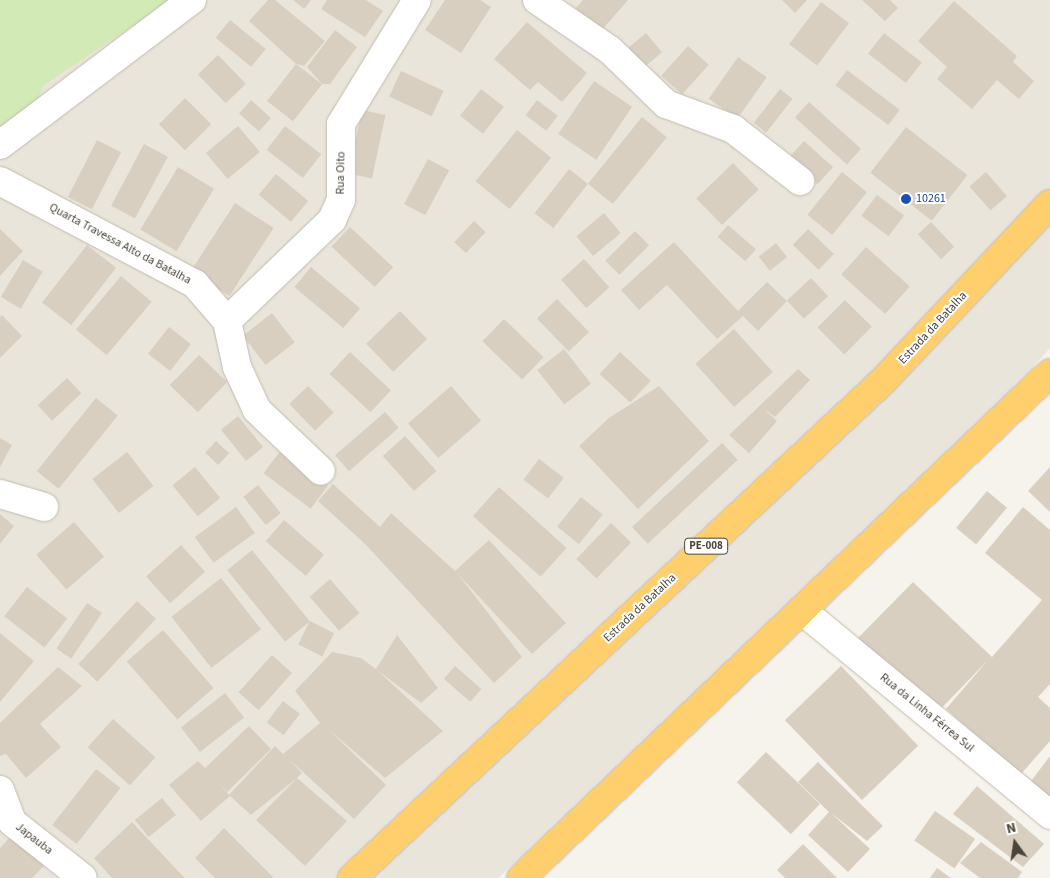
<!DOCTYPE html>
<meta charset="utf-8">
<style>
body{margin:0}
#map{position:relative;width:1050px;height:878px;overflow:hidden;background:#f6f3ec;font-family:"Source Sans 3",sans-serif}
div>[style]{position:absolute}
.residential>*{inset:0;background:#eae5da}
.green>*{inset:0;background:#d2eab5}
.building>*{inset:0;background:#d8cfc1;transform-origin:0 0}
.roads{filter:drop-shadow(0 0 1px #c2bbae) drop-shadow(0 0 1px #c2bbae)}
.street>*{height:28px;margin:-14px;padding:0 14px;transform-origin:14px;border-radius:14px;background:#fff}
.highway>*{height:28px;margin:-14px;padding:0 14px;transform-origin:14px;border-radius:14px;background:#ffcf6e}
.dots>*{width:14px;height:14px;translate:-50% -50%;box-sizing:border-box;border:2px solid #fff;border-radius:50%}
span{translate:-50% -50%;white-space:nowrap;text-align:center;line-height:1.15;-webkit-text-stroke:4px #fff;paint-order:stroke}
.shield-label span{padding:1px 4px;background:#fff;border:1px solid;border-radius:4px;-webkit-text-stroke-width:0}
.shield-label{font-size:11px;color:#4b4439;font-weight:700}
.street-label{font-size:12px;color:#4b4439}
.transit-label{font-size:12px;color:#164399}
.left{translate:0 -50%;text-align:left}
.north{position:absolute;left:990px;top:818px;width:50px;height:50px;-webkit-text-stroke:4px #fff;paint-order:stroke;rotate:346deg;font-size:14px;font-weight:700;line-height:20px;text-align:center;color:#4b4439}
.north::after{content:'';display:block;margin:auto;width:18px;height:22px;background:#4b4439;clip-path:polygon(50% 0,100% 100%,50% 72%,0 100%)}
</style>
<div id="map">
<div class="residential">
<div style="clip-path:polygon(0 0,1050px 0,1050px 348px,926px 489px,498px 878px,0 878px)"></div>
</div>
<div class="green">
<div style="clip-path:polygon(0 0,171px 0,44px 85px,31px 114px,0 129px)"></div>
</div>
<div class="building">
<div style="clip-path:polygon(268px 0,275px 0,325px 41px,304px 66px,296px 64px,249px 21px)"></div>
<div style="clip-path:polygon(293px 0,311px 0,304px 9px)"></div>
<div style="clip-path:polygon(327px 0,366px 0,383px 11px,365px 37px,321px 9px)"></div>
<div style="clip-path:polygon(445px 0,480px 0,491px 7px,461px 53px,425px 30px)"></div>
<div style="clip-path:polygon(583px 0,628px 0,602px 30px,576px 8px)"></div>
<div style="clip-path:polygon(782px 0,807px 0,795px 13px)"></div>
<div style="clip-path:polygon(862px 0,890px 0,898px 8px,885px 21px)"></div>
<div style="clip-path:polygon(954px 1px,1017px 56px,1013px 62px,1034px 81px,1019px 99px,997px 80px,972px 109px,937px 79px,947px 67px,918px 41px)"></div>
<div style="left:821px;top:2px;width:35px;height:53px;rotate:37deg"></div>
<div style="left:230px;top:20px;width:46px;height:23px;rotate:39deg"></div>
<div style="clip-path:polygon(527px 22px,587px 73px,562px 102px,538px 82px,530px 90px,494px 59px)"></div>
<div style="clip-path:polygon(335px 30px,357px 47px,330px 84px,322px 84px,307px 67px)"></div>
<div style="left:646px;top:33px;width:25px;height:23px;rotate:50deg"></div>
<div style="left:884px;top:33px;width:48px;height:26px;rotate:38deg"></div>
<div style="left:688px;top:46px;width:28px;height:40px;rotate:42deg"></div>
<div style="left:218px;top:55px;width:40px;height:28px;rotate:46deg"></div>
<div style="left:738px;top:57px;width:35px;height:51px;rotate:35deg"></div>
<div style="left:296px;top:64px;width:33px;height:47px;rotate:38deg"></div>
<div style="left:847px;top:70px;width:66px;height:19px;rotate:37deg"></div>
<div style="left:401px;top:71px;width:47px;height:28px;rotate:25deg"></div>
<div style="left:594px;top:81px;width:46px;height:64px;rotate:34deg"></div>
<div style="left:481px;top:89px;width:29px;height:34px;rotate:38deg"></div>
<div style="left:780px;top:89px;width:16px;height:43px;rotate:38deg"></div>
<div style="left:185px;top:98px;width:37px;height:37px;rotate:45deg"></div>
<div style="left:251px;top:100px;width:27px;height:18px;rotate:42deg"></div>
<div style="left:537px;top:100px;width:26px;height:19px;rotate:37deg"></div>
<div style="left:809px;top:102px;width:70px;height:21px;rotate:42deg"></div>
<div style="left:362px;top:110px;width:24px;height:65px;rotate:12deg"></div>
<div style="left:642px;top:117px;width:32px;height:86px;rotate:39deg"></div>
<div style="left:238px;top:126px;width:34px;height:42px;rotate:50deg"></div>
<div style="left:285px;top:126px;width:46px;height:30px;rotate:38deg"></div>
<div style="left:906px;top:127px;width:78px;height:58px;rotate:38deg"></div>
<div style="left:517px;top:130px;width:44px;height:66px;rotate:39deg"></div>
<div style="left:97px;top:140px;width:27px;height:64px;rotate:27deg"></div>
<div style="left:804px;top:141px;width:39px;height:23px;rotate:42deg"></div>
<div style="left:144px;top:144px;width:27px;height:70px;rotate:28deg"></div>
<div style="left:428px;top:159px;width:24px;height:51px;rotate:28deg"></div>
<div style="left:733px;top:163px;width:37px;height:51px;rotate:46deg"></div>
<div style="left:178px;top:167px;width:42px;height:73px;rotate:31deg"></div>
<div style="left:569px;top:169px;width:24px;height:56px;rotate:38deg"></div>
<div style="left:842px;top:172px;width:32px;height:55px;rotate:39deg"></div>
<div style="left:986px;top:172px;width:32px;height:22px;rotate:49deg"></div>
<div style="left:276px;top:174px;width:42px;height:27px;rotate:40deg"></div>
<div style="left:877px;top:195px;width:34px;height:26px;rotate:37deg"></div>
<div style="left:235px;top:203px;width:46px;height:81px;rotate:33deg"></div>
<div style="left:604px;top:213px;width:26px;height:36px;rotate:50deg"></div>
<div style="left:474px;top:221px;width:16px;height:29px;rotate:43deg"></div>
<div style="left:931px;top:222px;width:34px;height:18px;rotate:47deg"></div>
<div style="left:728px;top:225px;width:37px;height:16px;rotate:41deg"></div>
<div style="left:350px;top:227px;width:59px;height:27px;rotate:43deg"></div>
<div style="clip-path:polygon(0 229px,23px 251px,0 276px)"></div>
<div style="left:808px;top:229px;width:36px;height:22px;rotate:44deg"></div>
<div style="left:635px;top:231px;width:20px;height:42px;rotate:45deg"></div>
<div style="clip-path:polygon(674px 242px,738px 311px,767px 282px,787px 301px,758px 331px,743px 316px,717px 339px,667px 285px,639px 310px,621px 290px)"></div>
<div style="left:776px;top:243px;width:18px;height:22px;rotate:52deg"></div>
<div style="left:87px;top:245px;width:37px;height:73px;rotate:38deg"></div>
<div style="left:866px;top:247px;width:59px;height:37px;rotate:42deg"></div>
<div style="left:584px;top:259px;width:38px;height:31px;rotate:48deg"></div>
<div style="left:23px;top:260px;width:23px;height:43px;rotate:31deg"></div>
<div style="left:311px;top:267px;width:64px;height:26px;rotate:40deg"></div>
<div style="left:121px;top:276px;width:40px;height:70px;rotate:40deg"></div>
<div style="left:811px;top:278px;width:25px;height:33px;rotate:47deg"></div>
<div style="left:557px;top:299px;width:46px;height:28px;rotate:46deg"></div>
<div style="left:845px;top:300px;width:38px;height:39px;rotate:45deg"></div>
<div style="left:400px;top:311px;width:39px;height:47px;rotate:46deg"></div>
<div style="left:272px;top:313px;width:37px;height:37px;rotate:52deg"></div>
<div style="clip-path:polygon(2px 315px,22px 336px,0 358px,0 317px)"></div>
<div style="left:504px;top:319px;width:55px;height:31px;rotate:44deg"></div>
<div style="left:169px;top:327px;width:28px;height:34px;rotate:38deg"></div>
<div style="left:734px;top:329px;width:58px;height:52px;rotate:48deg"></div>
<div style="left:564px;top:349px;width:44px;height:34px;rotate:52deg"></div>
<div style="left:350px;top:352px;width:56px;height:30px;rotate:43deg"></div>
<div style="left:620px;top:352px;width:42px;height:30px;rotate:43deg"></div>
<div style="left:199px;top:355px;width:39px;height:42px;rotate:44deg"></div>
<div style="clip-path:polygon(798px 369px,810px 380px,775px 417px,764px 409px,777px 421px,749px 453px,729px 435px)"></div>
<div style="left:67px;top:378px;width:21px;height:40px;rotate:47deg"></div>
<div style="left:308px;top:386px;width:37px;height:26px;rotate:46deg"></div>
<div style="left:451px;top:386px;width:46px;height:57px;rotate:49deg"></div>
<div style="clip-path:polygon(659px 386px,709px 441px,638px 509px,579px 446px,609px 418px)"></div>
<div style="left:96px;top:398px;width:28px;height:94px;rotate:39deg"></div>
<div style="left:385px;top:412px;width:21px;height:66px;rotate:49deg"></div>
<div style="left:238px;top:416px;width:40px;height:22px;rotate:51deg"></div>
<div style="left:405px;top:436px;width:47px;height:30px;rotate:48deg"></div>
<div style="clip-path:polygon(0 438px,12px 445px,0 467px)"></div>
<div style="left:216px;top:441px;width:18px;height:16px;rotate:43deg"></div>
<div style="left:722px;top:443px;width:23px;height:123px;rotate:47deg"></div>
<div style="left:281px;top:450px;width:59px;height:29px;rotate:37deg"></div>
<div style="left:127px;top:452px;width:43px;height:44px;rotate:52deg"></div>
<div style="left:539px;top:459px;width:31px;height:26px;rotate:37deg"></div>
<div style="left:195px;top:467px;width:40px;height:29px;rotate:51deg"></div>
<div style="clip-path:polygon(1050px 467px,1050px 512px,1028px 491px)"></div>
<div style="clip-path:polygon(333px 484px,380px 527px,391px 513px,455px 571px,489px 540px,566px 623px,532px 654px,458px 574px,522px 657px,494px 683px,365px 544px,318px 501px)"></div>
<div style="left:258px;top:485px;width:36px;height:19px;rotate:51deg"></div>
<div style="left:499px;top:487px;width:91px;height:39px;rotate:42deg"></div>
<div style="left:987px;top:491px;width:26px;height:48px;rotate:40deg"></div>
<div style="left:581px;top:497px;width:28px;height:38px;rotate:39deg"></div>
<div style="left:236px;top:507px;width:32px;height:51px;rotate:54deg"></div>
<div style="clip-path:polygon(1023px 507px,1050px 530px,1050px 684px,1038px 697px,1050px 708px,1050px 741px,1021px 774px,946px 709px,988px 660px,933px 717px,855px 641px,913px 582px,992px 657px,1042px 600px,985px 553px)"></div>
<div style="clip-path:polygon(0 514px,14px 526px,0 544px)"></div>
<div style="left:284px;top:520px;width:53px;height:28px;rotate:41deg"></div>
<div style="left:74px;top:522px;width:46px;height:50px;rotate:49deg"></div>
<div style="left:611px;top:523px;width:28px;height:50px;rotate:44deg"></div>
<div style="left:181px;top:545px;width:36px;height:47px;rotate:48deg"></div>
<div style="left:252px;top:550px;width:92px;height:32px;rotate:51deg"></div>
<div style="left:221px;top:578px;width:65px;height:63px;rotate:52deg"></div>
<div style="left:330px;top:579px;width:45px;height:27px;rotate:49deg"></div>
<div style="left:27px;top:587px;width:51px;height:37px;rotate:38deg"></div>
<div style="left:137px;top:601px;width:26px;height:86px;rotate:43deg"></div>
<div style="left:87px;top:603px;width:18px;height:55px;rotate:34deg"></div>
<div style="left:310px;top:621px;width:27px;height:26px;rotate:27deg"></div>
<div style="left:163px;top:630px;width:77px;height:48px;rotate:49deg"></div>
<div style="clip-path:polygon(0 633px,34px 661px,0 702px)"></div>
<div style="clip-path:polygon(397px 635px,438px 688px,421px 703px,377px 670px,443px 731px,385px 778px,328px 729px,386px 785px,354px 819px,290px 760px,302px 773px,297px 778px,347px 821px,305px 866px,256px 820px,297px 778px,251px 815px,229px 795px,275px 746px,283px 754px,320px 723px,295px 691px,332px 652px,361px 658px,376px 669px)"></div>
<div style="left:272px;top:655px;width:27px;height:50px;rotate:42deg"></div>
<div style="left:455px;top:666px;width:35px;height:17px;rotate:41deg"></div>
<div style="left:841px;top:666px;width:111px;height:78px;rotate:46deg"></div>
<div style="clip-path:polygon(58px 667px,82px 686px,30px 733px,40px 724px,61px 747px,26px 778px,6px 754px,0 756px,0 723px)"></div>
<div style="left:225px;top:693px;width:31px;height:56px;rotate:52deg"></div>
<div style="left:283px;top:701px;width:21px;height:27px;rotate:37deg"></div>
<div style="left:113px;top:719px;width:57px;height:38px;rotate:42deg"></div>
<div style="clip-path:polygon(249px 726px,271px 749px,227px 792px,214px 778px,230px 796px,201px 821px,169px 785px,198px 761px,205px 768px)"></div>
<div style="left:766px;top:752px;width:75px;height:42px;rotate:44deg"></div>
<div style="clip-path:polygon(1050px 756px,1050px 801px,1028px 785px)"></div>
<div style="clip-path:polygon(818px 762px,883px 826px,867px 841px,831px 813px,870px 849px,848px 872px,808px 835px,829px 812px,798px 782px)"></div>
<div style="left:96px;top:769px;width:31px;height:71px;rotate:38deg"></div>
<div style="clip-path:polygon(977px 786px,1044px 844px,1023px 867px,953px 814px)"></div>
<div style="left:162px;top:798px;width:22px;height:35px;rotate:51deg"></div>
<div style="left:935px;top:811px;width:49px;height:36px;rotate:35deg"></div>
<div style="clip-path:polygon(132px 822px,177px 870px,185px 878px,112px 878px,94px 858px)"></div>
<div style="clip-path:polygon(224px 828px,274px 878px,215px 878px,195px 858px)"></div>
<div style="clip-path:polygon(12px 835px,45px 865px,32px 878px,0 878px,0 848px)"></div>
<div style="clip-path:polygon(981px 842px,1022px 872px,1018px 878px,980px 878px,960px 863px)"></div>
<div style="clip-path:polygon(803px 844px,837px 878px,785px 878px,777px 870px)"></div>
<div style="clip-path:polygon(937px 868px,951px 878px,930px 878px)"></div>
</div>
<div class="roads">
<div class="street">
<div style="left:537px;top:0;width:88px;rotate:34.4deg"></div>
<div style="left:610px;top:50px;width:78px;rotate:44deg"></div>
<div style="left:666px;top:104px;width:72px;rotate:20.5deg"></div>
<div style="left:733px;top:129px;width:85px;rotate:37.8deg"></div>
<div style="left:0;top:145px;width:241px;rotate:-37.1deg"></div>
<div style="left:0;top:181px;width:221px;rotate:27.8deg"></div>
<div style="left:195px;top:284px;width:49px;rotate:49.1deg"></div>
<div style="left:227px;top:321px;width:47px;rotate:77.7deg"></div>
<div style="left:237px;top:367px;width:47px;rotate:65.1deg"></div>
<div style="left:257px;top:410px;width:88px;rotate:43.6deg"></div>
<div style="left:227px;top:321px;width:146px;rotate:-43.9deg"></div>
<div style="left:332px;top:220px;width:22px;rotate:-66deg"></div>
<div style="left:341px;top:200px;width:76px;rotate:-90deg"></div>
<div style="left:341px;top:124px;width:145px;rotate:-58.5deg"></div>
<div style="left:0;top:494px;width:46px;rotate:16.5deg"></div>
<div style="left:804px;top:612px;width:319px;rotate:39.5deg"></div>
<div style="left:0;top:790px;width:34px;rotate:69deg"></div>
<div style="left:12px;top:822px;width:90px;rotate:38.3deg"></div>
</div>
<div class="highway">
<div style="left:352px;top:878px;width:727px;rotate:-43.11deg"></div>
<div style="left:883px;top:381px;width:243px;rotate:-46.7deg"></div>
<div style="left:521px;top:878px;width:731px;rotate:-43.67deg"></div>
</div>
</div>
<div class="dots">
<div style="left:906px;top:199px;background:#1a4fb4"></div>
</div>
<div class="shield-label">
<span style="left:706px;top:546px">PE-008</span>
</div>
<div class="street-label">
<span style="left:341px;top:173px;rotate:-89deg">Rua Oito</span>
<span style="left:120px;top:244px;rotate:28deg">Quarta Travessa Alto da Batalha</span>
<span style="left:933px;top:328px;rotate:-47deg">Estrada da Batalha</span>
<span style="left:640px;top:608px;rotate:-43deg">Estrada da Batalha</span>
<span style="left:927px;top:713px;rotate:39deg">Rua da Linha Férrea Sul</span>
<span style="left:34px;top:839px;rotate:38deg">Japauba</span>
</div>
<div class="transit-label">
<span class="left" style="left:916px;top:199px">10261</span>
</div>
<div class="north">N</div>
</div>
